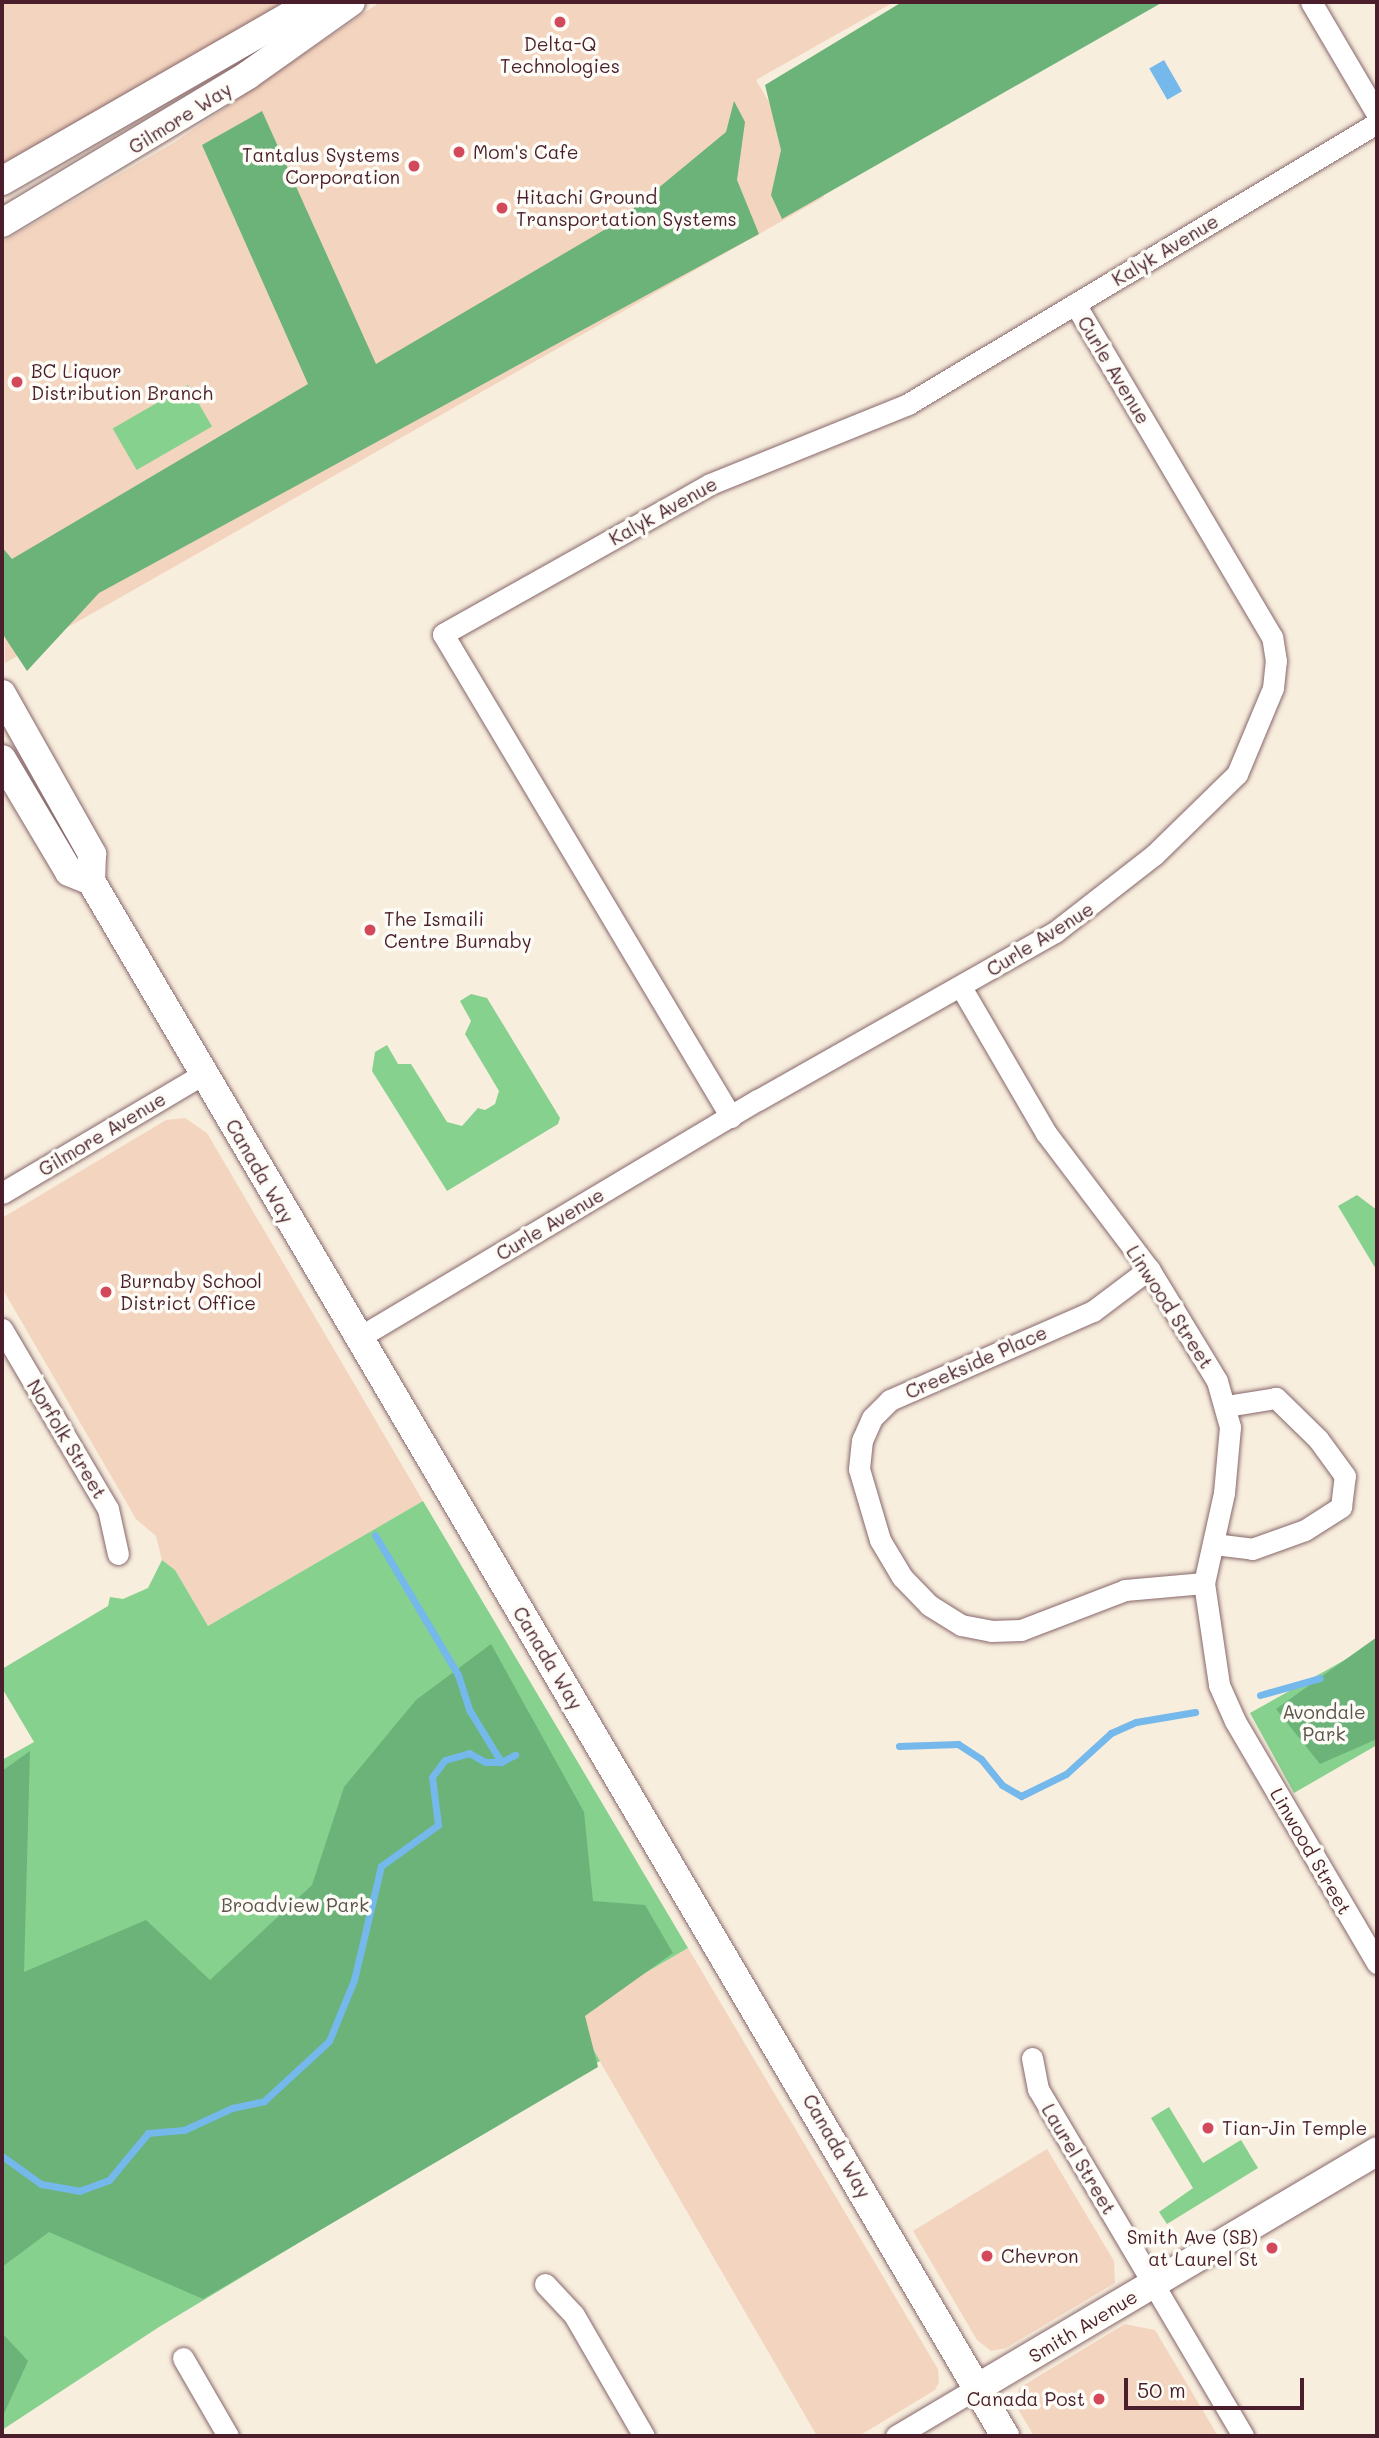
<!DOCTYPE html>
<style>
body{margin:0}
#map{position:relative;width:1379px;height:2438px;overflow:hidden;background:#f8eede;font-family:Mali,sans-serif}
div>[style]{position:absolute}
.built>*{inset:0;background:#f3d4bf}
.green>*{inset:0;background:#86d18e;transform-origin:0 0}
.forest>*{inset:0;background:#6cb379}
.water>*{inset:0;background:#75b8eb;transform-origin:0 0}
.stream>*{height:7px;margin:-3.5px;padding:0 3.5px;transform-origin:3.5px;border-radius:3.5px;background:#75b8eb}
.roads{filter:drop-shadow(0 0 2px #87676a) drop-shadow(0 0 2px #87676a)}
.street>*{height:21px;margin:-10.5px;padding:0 10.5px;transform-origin:10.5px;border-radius:10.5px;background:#fff}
.secondary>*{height:28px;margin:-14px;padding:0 14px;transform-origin:14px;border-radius:14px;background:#fff}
.dots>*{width:19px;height:19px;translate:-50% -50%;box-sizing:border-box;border:4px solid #fdfcf7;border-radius:50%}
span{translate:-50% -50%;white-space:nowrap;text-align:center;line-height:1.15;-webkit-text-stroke:7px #fdfcf7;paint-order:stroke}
.poi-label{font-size:19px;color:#4a1f2b}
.left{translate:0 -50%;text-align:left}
.right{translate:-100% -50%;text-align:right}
.street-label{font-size:19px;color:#4a1f2b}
.park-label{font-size:19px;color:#5c5449}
.frame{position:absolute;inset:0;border:4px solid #4a1f2b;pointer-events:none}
.scale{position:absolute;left:1124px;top:2378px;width:180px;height:32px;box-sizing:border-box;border:4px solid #4a1f2b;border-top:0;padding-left:9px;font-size:21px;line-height:24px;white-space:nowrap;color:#4a1f2b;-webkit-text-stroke:5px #fdfcf7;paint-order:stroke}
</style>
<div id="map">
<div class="built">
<div style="clip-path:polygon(2px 2px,295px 2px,2px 168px)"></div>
<div style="clip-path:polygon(380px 2px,894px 2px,756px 80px,824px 197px,5px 663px,2px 242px,175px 142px)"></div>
<div style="clip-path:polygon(185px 1118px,207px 1133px,423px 1501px,208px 1626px,175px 1570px,162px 1560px,156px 1536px,136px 1519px,2px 1288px,2px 1218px,166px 1120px)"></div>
<div style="clip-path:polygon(688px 1948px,938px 2369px,939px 2382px,935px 2390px,859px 2436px,817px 2436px,573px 2015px)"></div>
<div style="clip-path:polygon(1047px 2149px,1114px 2261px,1115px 2283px,1006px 2348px,991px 2351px,977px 2340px,913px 2231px)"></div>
<div style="clip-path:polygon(1125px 2324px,1155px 2330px,1218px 2436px,1034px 2436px,1016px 2406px,1019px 2388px)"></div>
</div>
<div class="green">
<div style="left:188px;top:385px;width:48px;height:87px;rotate:60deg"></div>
<div style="clip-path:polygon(471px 994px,487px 998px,560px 1118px,558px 1124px,447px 1191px,372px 1071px,375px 1052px,387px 1045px,398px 1064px,411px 1064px,447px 1122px,462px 1126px,478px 1108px,485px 1110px,495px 1104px,499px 1091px,465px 1034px,471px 1021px,460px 1001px)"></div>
<div style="clip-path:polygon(1357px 1195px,1377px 1210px,1377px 1271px,1338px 1206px)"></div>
<div style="clip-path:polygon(423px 1501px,688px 1948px,573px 2015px,600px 2061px,159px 2327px,2px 2430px,2px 1760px,34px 1742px,2px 1688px,2px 1669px,108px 1606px,110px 1597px,123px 1599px,148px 1588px,162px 1560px,175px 1570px,208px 1626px)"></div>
<div style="clip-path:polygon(1377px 1642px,1377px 1745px,1294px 1793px,1250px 1713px)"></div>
<div style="clip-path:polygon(1169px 2107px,1203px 2163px,1241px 2140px,1258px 2168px,1167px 2224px,1159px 2212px,1193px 2188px,1151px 2118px)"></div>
</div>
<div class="forest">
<div style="clip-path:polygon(902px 2px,1163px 2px,782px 219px,771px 195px,781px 150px,765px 85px)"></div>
<div style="clip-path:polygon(734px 101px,745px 122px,737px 180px,759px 234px,99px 593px,27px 671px,2px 633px,2px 547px,12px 559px,308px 384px,202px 145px,262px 111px,376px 364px,616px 223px,726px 132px)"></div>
<div style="clip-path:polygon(1377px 1637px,1377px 1739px,1320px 1764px,1276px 1709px)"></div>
<div style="clip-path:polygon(491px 1644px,584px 1812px,593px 1901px,645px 1905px,673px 1953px,585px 2016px,598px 2067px,203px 2299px,49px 2232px,2px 2267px,2px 1771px,30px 1751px,24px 1972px,146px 1920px,210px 1980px,312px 1885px,344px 1787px,416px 1700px)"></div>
<div style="clip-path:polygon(2px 2333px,28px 2361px,2px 2418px)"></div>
</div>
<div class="water">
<div style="left:1164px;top:60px;width:36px;height:17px;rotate:60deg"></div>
</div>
<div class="stream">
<div style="left:375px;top:1535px;width:163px;rotate:59.3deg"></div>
<div style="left:458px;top:1675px;width:38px;rotate:72deg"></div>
<div style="left:470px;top:1711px;width:60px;rotate:58.7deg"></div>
<div style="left:1260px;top:1695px;width:62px;rotate:-15.8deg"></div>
<div style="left:899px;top:1746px;width:59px;rotate:-1.9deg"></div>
<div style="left:958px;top:1744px;width:27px;rotate:33deg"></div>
<div style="left:981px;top:1759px;width:33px;rotate:51deg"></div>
<div style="left:1002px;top:1785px;width:22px;rotate:30deg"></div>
<div style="left:1021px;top:1796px;width:50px;rotate:-26.1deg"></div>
<div style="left:1066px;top:1774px;width:61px;rotate:-42.3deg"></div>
<div style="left:1111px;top:1733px;width:27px;rotate:-24deg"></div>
<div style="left:1136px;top:1722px;width:60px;rotate:-9.6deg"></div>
<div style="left:2px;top:2156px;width:48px;rotate:35.7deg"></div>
<div style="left:41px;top:2184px;width:39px;rotate:10deg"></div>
<div style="left:79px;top:2191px;width:32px;rotate:-20deg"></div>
<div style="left:109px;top:2180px;width:61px;rotate:-50.3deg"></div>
<div style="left:148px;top:2133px;width:36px;rotate:-5deg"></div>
<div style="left:184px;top:2130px;width:53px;rotate:-24.6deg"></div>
<div style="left:232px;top:2108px;width:33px;rotate:-12deg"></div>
<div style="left:264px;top:2101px;width:88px;rotate:-42.7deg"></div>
<div style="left:329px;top:2041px;width:66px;rotate:-67.7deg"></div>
<div style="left:354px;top:1980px;width:117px;rotate:-76.7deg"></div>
<div style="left:381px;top:1866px;width:70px;rotate:-35.7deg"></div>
<div style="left:438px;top:1825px;width:48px;rotate:-97.1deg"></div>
<div style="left:432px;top:1777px;width:21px;rotate:-53deg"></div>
<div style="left:445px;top:1760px;width:25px;rotate:-16deg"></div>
<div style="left:469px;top:1753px;width:18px;rotate:29deg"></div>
<div style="left:485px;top:1762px;width:16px"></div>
<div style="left:501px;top:1762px;width:16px;rotate:-27deg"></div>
</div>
<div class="roads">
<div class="street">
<div style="left:1311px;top:2px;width:130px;rotate:59.5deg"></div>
<div style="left:961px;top:987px;width:169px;rotate:59.8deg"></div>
<div style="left:1046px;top:1133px;width:171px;rotate:52.9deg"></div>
<div style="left:1149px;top:1269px;width:131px;rotate:58.7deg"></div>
<div style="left:1217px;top:1381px;width:48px;rotate:74.2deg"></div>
<div style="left:1230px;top:1427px;width:66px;rotate:95.2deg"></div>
<div style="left:1224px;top:1493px;width:92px;rotate:102.5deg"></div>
<div style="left:1204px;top:1583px;width:103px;rotate:81.6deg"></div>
<div style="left:1219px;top:1685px;width:39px;rotate:66deg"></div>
<div style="left:1235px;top:1721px;width:281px;rotate:59.6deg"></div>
<div style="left:731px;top:1117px;width:562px;rotate:-120.81deg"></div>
<div style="left:443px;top:634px;width:306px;rotate:-29.3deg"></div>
<div style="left:710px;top:484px;width:214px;rotate:-22deg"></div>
<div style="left:908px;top:404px;width:547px;rotate:-30.93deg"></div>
<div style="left:2px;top:1193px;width:234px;rotate:-30.6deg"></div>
<div style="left:1149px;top:1269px;width:70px;rotate:143.1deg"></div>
<div style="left:1093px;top:1311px;width:222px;rotate:156.3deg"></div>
<div style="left:890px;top:1400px;width:25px;rotate:135deg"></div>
<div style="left:872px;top:1418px;width:24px;rotate:114deg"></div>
<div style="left:862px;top:1440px;width:29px;rotate:96deg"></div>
<div style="left:859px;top:1469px;width:74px;rotate:73.5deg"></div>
<div style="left:880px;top:1540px;width:43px;rotate:59.3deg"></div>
<div style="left:902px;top:1577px;width:39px;rotate:46deg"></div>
<div style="left:929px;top:1605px;width:38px;rotate:32deg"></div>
<div style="left:961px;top:1625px;width:31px;rotate:11deg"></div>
<div style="left:991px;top:1631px;width:30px;rotate:-2deg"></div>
<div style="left:1021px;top:1630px;width:111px;rotate:-21deg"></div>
<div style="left:1125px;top:1590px;width:79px;rotate:-5.1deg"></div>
<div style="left:2px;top:1329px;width:209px;rotate:59.5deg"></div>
<div style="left:108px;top:1509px;width:46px;rotate:77.5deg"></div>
<div style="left:358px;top:1338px;width:465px;rotate:-30.8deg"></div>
<div style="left:758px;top:1100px;width:341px;rotate:-29.5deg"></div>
<div style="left:1055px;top:932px;width:125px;rotate:-37.9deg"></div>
<div style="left:1154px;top:855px;width:116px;rotate:-44.3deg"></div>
<div style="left:1237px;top:774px;width:93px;rotate:-67.3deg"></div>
<div style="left:1273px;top:688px;width:27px;rotate:-84deg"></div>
<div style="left:1276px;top:661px;width:24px;rotate:-99deg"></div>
<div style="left:1272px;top:637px;width:387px;rotate:-120.6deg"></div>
<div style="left:1214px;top:1544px;width:38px;rotate:7deg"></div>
<div style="left:1252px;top:1549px;width:56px;rotate:-19.7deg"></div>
<div style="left:1305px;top:1530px;width:43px;rotate:-32.6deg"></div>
<div style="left:1341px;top:1507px;width:31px;rotate:-83deg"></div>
<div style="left:1345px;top:1476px;width:46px;rotate:-126.1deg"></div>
<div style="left:1318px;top:1439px;width:59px;rotate:-135.7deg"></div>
<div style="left:1276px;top:1398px;width:51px;rotate:170.9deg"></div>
<div style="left:1032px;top:2058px;width:32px;rotate:79deg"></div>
<div style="left:1038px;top:2089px;width:403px;rotate:59.4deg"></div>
<div style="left:545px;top:2284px;width:42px;rotate:46.9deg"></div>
<div style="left:574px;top:2315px;width:140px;rotate:60deg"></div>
<div style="left:183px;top:2358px;width:90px;rotate:60deg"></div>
<div style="left:896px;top:2436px;width:94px;rotate:-30.7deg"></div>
</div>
<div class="secondary">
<div style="left:2px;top:181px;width:359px;rotate:-29.9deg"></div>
<div style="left:2px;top:223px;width:287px;rotate:-31deg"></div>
<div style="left:248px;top:75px;width:126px;rotate:-35.3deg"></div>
<div style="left:2px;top:694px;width:184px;rotate:60.6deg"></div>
<div style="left:92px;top:854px;width:27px;rotate:92deg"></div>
<div style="left:91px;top:881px;width:1804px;rotate:59.55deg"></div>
<div style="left:2px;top:759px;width:131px;rotate:59.3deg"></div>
<div style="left:69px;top:872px;width:24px;rotate:22deg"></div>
<div style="left:977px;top:2388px;width:465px;rotate:-30.6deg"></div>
</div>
</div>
<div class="dots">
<div style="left:560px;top:22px;background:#d1495b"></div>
<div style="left:459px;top:152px;background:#d1495b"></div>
<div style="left:414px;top:166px;background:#d1495b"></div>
<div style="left:502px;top:208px;background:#d1495b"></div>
<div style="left:17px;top:382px;background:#d1495b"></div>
<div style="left:370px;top:930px;background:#d1495b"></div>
<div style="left:106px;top:1292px;background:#d1495b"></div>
<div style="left:1208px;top:2128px;background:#d1495b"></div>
<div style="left:1272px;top:2248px;background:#d1495b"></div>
<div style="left:987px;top:2256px;background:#d1495b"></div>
<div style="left:1099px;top:2399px;background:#d1495b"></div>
</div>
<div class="poi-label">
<span style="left:560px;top:55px">Delta-Q<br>Technologies</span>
<span class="left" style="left:473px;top:152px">Mom's Cafe</span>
<span class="right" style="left:400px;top:166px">Tantalus Systems<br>Corporation</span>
<span class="left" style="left:516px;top:208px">Hitachi Ground<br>Transportation Systems</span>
<span class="left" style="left:31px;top:382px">BC Liquor<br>Distribution Branch</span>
<span class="left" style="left:384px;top:930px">The Ismaili<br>Centre Burnaby</span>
<span class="left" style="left:120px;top:1292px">Burnaby School<br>District Office</span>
<span class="left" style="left:1222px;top:2128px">Tian-Jin Temple</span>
<span class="right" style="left:1258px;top:2248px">Smith Ave (SB)<br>at Laurel St</span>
<span class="left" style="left:1001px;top:2256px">Chevron</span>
<span class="right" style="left:1085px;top:2399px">Canada Post</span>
</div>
<div class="street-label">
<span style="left:180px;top:118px;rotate:-32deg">Gilmore Way</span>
<span style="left:1165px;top:250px;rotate:-31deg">Kalyk Avenue</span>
<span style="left:1114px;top:370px;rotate:59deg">Curle Avenue</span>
<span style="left:663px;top:511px;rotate:-29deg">Kalyk Avenue</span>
<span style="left:1040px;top:939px;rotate:-32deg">Curle Avenue</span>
<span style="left:102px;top:1134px;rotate:-31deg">Gilmore Avenue</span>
<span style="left:260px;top:1171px;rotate:60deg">Canada Way</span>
<span style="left:550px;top:1224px;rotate:-31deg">Curle Avenue</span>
<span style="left:1170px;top:1307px;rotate:57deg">Linwood Street</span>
<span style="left:976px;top:1362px;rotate:-24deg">Creekside Place</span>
<span style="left:67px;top:1439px;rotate:59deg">Norfolk Street</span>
<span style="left:548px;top:1658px;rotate:59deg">Canada Way</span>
<span style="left:1311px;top:1851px;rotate:60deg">Linwood Street</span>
<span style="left:837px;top:2146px;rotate:60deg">Canada Way</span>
<span style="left:1079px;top:2159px;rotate:59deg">Laurel Street</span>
<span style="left:1083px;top:2326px;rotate:-31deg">Smith Avenue</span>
</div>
<div class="park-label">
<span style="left:1324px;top:1723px">Avondale<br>Park</span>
<span style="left:295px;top:1905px">Broadview Park</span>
</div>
<div class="frame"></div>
<div class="scale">50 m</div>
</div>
